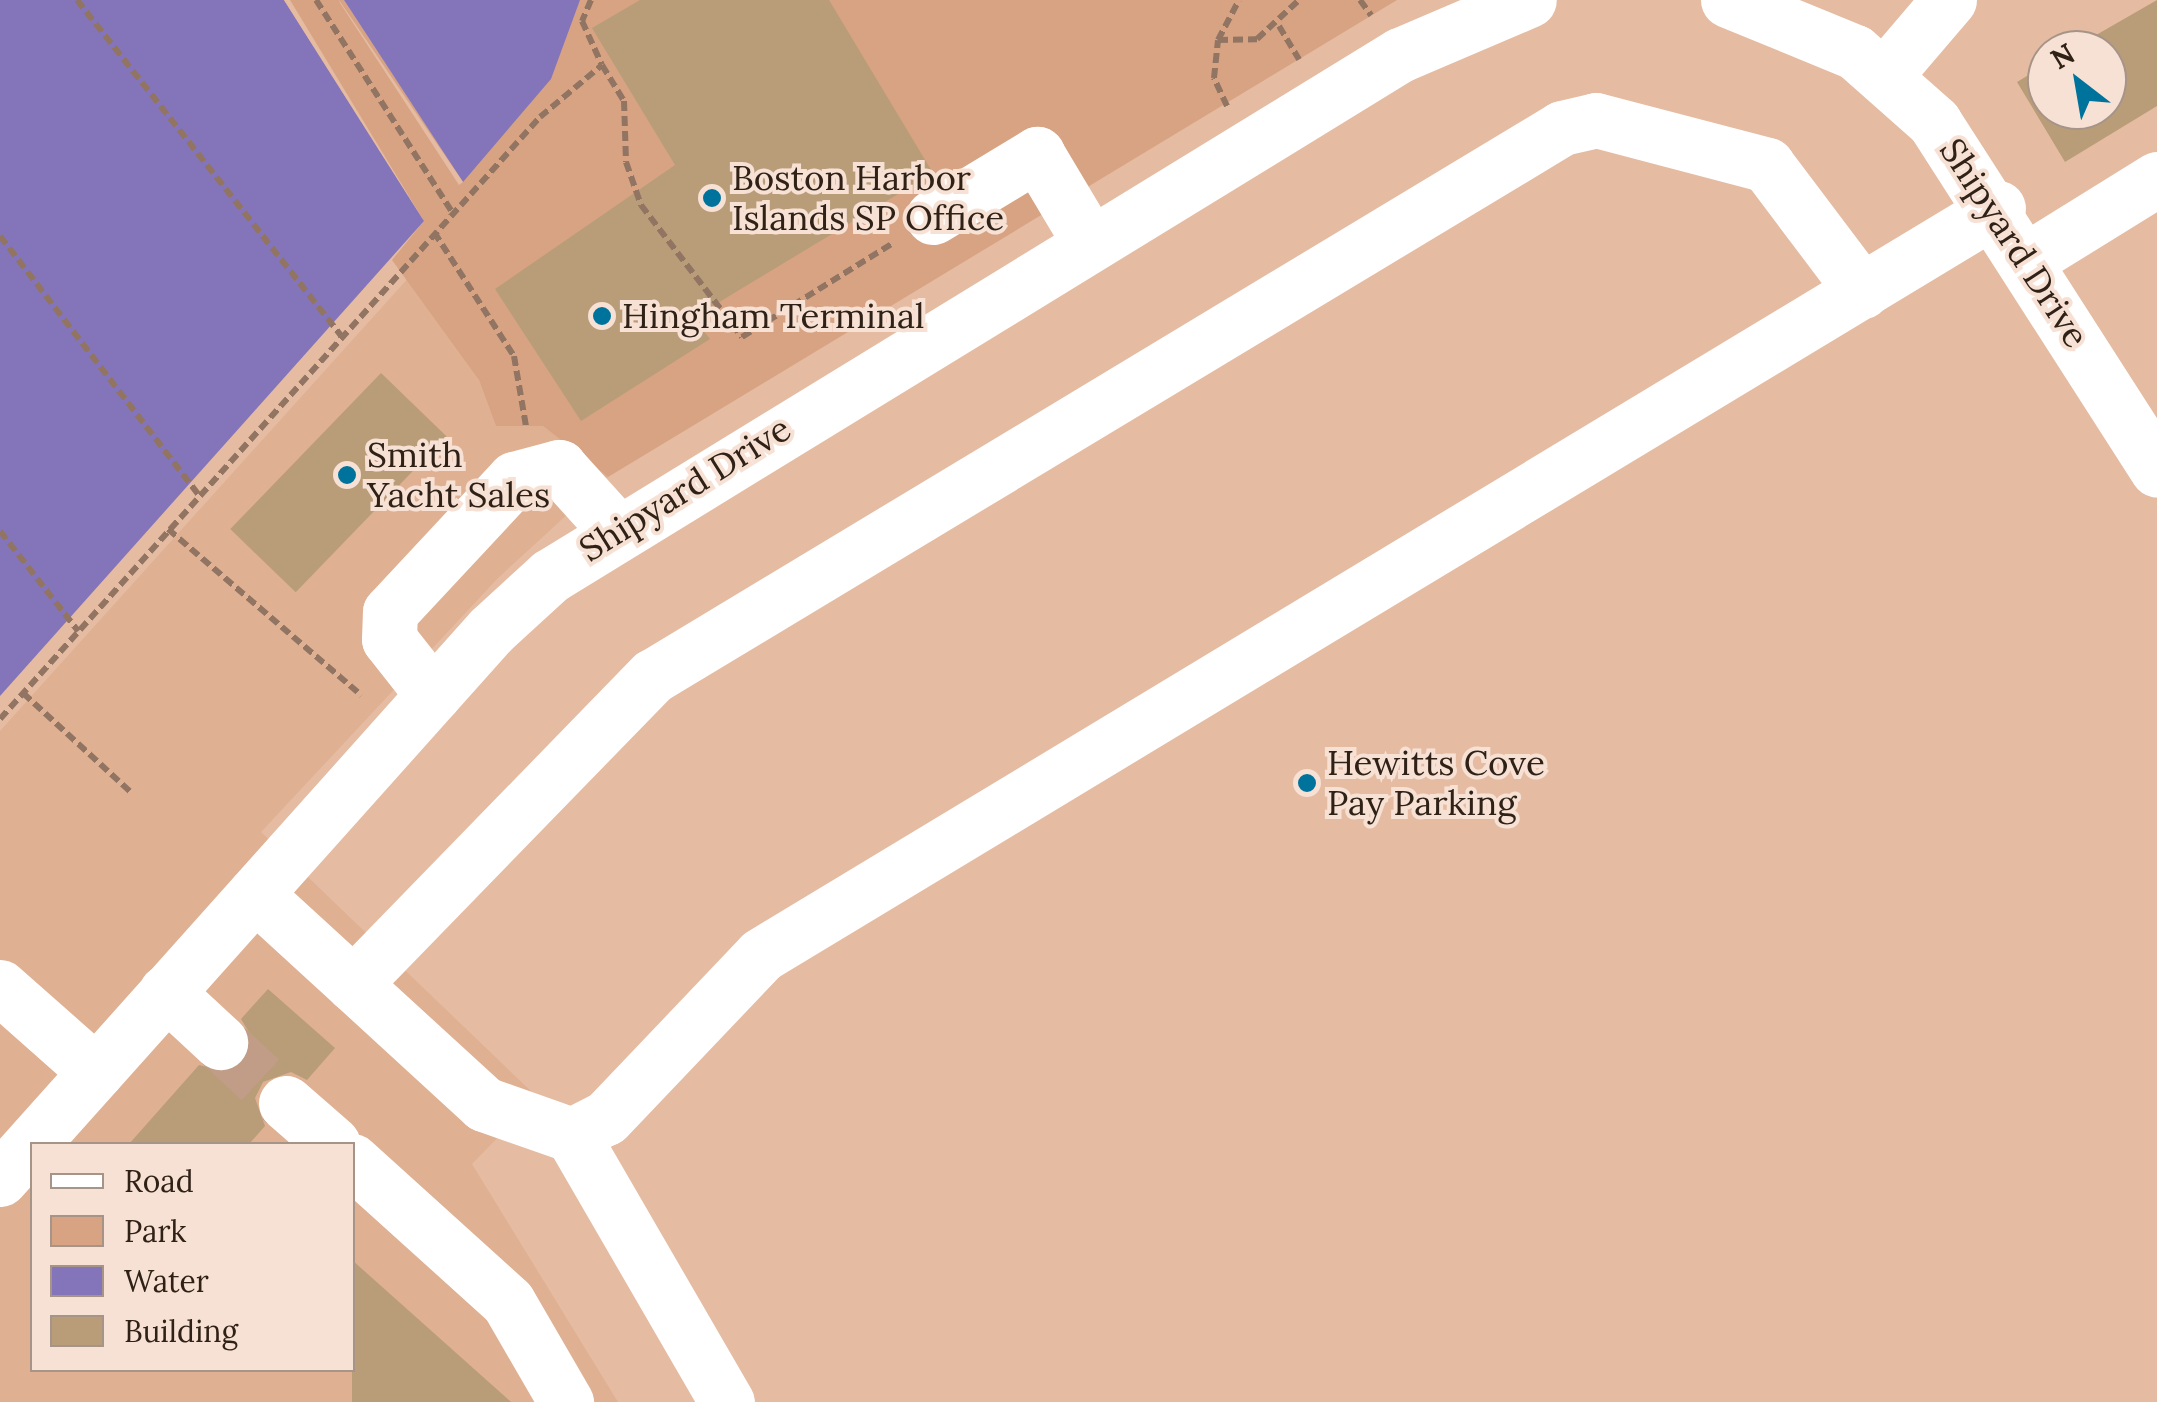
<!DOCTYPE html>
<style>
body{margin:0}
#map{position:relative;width:2157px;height:1402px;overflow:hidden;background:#e5bba2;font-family:Lora,serif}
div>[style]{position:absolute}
.built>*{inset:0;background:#dfb092}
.green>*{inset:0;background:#d7a383}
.water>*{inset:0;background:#8475bb}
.pier>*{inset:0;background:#e5bba2}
.building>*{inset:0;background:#b99d79;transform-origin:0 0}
.minor-tunnel>*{height:55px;margin-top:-27.5px;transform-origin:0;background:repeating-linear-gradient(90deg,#c19c86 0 55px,transparent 0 83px)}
.path>*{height:6px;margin-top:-3px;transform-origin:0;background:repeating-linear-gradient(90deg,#917462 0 10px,transparent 0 15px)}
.minor>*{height:55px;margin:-27.5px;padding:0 27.5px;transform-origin:27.5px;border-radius:27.5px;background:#fff}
.dots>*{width:28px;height:28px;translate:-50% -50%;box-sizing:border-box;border:5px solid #f7e1d4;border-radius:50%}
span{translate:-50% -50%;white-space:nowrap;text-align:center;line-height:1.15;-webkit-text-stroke:8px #f7e1d4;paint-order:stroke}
.poi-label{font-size:35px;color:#302117}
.left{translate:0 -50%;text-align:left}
.street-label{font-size:35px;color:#302117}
.legend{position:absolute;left:30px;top:1142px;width:325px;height:230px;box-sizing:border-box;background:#f7e1d4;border:2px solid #a79488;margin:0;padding:12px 18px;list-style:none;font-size:30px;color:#302117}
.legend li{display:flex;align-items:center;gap:20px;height:50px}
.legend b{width:50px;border:2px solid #a79488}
.north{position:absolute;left:2027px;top:30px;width:100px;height:100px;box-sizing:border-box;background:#f7e1d4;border:2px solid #a79488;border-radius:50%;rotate:329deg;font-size:28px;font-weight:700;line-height:40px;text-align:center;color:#302117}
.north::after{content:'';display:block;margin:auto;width:35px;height:45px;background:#00739d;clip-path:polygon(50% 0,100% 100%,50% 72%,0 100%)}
</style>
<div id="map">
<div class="built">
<div style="clip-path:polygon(evenodd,411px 275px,479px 380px,496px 426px,543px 426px,608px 477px,498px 578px,261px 832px,537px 1097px,472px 1164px,618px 1402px,0 1402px,0 731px,411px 275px,32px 1144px,352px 1144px,352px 1370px,32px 1370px,32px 1144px)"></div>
</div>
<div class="green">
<div style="clip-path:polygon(284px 0,344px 0,463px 181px,580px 0,1397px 0,608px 477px,543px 426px,496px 426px,479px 380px,392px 260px,424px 221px)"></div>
</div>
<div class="water">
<div style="clip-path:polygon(0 0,284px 0,424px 221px,0 696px)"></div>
<div style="clip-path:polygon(344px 0,580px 0,551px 79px,463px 182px)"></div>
</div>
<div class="pier">
<div style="clip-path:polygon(284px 0,290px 0,424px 221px)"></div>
<div style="clip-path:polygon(339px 0,463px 182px,459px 185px,340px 3px)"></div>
</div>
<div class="building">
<div style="clip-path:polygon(640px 0,829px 0,933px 173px,693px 318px,710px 339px,581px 421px,495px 289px,675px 165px,592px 28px)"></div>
<div style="clip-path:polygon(2157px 0,2157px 106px,2065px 162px,2017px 82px,2047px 64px,2047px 110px,2107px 110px,2107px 50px,2070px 50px)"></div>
<div style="left:381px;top:373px;width:91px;height:217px;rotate:44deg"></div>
<div style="clip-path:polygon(268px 989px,335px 1048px,307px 1080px,291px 1072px,263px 1082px,255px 1098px,265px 1126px,249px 1144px,129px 1144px,199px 1065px,228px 1072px,244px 1062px,250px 1034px,241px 1019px)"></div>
<div style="clip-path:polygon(352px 1260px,511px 1402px,352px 1402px)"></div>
</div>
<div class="minor-tunnel">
<div style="left:220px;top:1042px;width:90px;rotate:42.7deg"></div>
</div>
<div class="path">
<div style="left:77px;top:0;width:427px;rotate:51.8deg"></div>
<div style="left:316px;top:0;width:252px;rotate:57.3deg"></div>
<div style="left:591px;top:0;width:23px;rotate:113deg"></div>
<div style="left:582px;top:21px;width:48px;rotate:65.6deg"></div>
<div style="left:1360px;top:0;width:19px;rotate:54deg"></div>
<div style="left:1279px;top:26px;width:39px;rotate:59deg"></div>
<div style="left:1218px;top:40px;width:39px;rotate:-1deg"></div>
<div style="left:1257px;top:39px;width:57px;rotate:-42.9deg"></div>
<div style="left:1227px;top:106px;width:31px;rotate:-115deg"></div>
<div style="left:1214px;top:78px;width:38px;rotate:-84deg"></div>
<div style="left:1218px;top:40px;width:45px;rotate:-62.3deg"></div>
<div style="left:434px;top:232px;width:148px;rotate:57.2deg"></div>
<div style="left:514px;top:356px;width:71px;rotate:80.3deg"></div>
<div style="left:0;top:236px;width:327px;rotate:52.5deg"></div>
<div style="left:168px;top:529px;width:255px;rotate:40.7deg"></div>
<div style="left:0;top:531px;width:127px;rotate:52deg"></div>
<div style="left:23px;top:693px;width:149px;rotate:42.6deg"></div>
<div style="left:0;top:719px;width:809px;rotate:-48.11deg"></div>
<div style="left:540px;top:117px;width:81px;rotate:-40deg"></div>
<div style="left:602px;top:65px;width:42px;rotate:58.6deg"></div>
<div style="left:624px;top:101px;width:61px;rotate:88.1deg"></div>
<div style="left:626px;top:162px;width:46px;rotate:70.8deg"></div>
<div style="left:641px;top:205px;width:166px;rotate:52.6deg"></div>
<div style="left:742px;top:337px;width:178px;rotate:-31.9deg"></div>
</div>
<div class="minor">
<div style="left:1728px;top:0;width:137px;rotate:22.3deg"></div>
<div style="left:1855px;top:52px;width:106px;rotate:41.5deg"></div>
<div style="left:1934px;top:122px;width:413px;rotate:57.3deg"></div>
<div style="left:1884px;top:76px;width:100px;rotate:-49.5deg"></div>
<div style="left:933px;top:217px;width:122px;rotate:-31.2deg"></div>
<div style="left:1037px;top:154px;width:104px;rotate:59.2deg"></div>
<div style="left:2028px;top:259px;width:152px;rotate:-31.8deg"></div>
<div style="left:433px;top:695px;width:71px;rotate:-128.2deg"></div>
<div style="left:389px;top:639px;width:27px;rotate:-88deg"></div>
<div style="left:390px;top:612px;width:182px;rotate:-47deg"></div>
<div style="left:514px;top:479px;width:47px;rotate:-14.9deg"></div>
<div style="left:559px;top:467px;width:85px;rotate:47.9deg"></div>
<div style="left:255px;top:894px;width:311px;rotate:42.5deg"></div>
<div style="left:484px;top:1104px;width:93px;rotate:19.4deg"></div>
<div style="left:572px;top:1135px;width:309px;rotate:59.9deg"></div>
<div style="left:353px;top:984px;width:430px;rotate:-45.8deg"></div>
<div style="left:653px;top:676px;width:1061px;rotate:-31.08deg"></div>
<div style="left:1562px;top:128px;width:35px;rotate:-13deg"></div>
<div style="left:1596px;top:120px;width:177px;rotate:14.7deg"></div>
<div style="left:1767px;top:165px;width:158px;rotate:53deg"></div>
<div style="left:0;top:987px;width:128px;rotate:41.5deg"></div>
<div style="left:166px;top:992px;width:74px;rotate:42.8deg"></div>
<div style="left:286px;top:1103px;width:62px;rotate:41.1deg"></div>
<div style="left:572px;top:1135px;width:38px;rotate:-27deg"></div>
<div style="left:606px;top:1118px;width:225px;rotate:-46.4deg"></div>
<div style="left:761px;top:955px;width:1445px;rotate:-31.13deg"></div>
<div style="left:352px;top:1161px;width:210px;rotate:42.1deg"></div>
<div style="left:508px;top:1302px;width:116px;rotate:59.9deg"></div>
<div style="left:0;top:1179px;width:737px;rotate:-48.19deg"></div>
<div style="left:491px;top:630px;width:80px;rotate:-42.5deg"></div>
<div style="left:550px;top:576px;width:997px;rotate:-31.51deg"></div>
<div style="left:1400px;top:55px;width:140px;rotate:-23.1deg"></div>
</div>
<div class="dots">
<div style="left:712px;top:198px;background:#00739d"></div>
<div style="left:602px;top:316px;background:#00739d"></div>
<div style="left:347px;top:475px;background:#00739d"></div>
<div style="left:1307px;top:783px;background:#00739d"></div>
</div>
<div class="poi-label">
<span class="left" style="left:732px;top:198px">Boston Harbor<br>Islands SP Office</span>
<span class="left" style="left:622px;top:316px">Hingham Terminal</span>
<span class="left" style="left:367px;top:475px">Smith<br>Yacht Sales</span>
<span class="left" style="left:1327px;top:783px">Hewitts Cove<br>Pay Parking</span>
</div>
<div class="street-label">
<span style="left:2014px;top:243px;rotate:57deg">Shipyard Drive</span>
<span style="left:685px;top:489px;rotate:-32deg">Shipyard Drive</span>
</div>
<ul class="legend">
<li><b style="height:12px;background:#fff"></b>Road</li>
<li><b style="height:28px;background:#d7a383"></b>Park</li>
<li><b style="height:28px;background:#8475bb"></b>Water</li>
<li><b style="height:28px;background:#b99d79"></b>Building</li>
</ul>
<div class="north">N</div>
</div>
